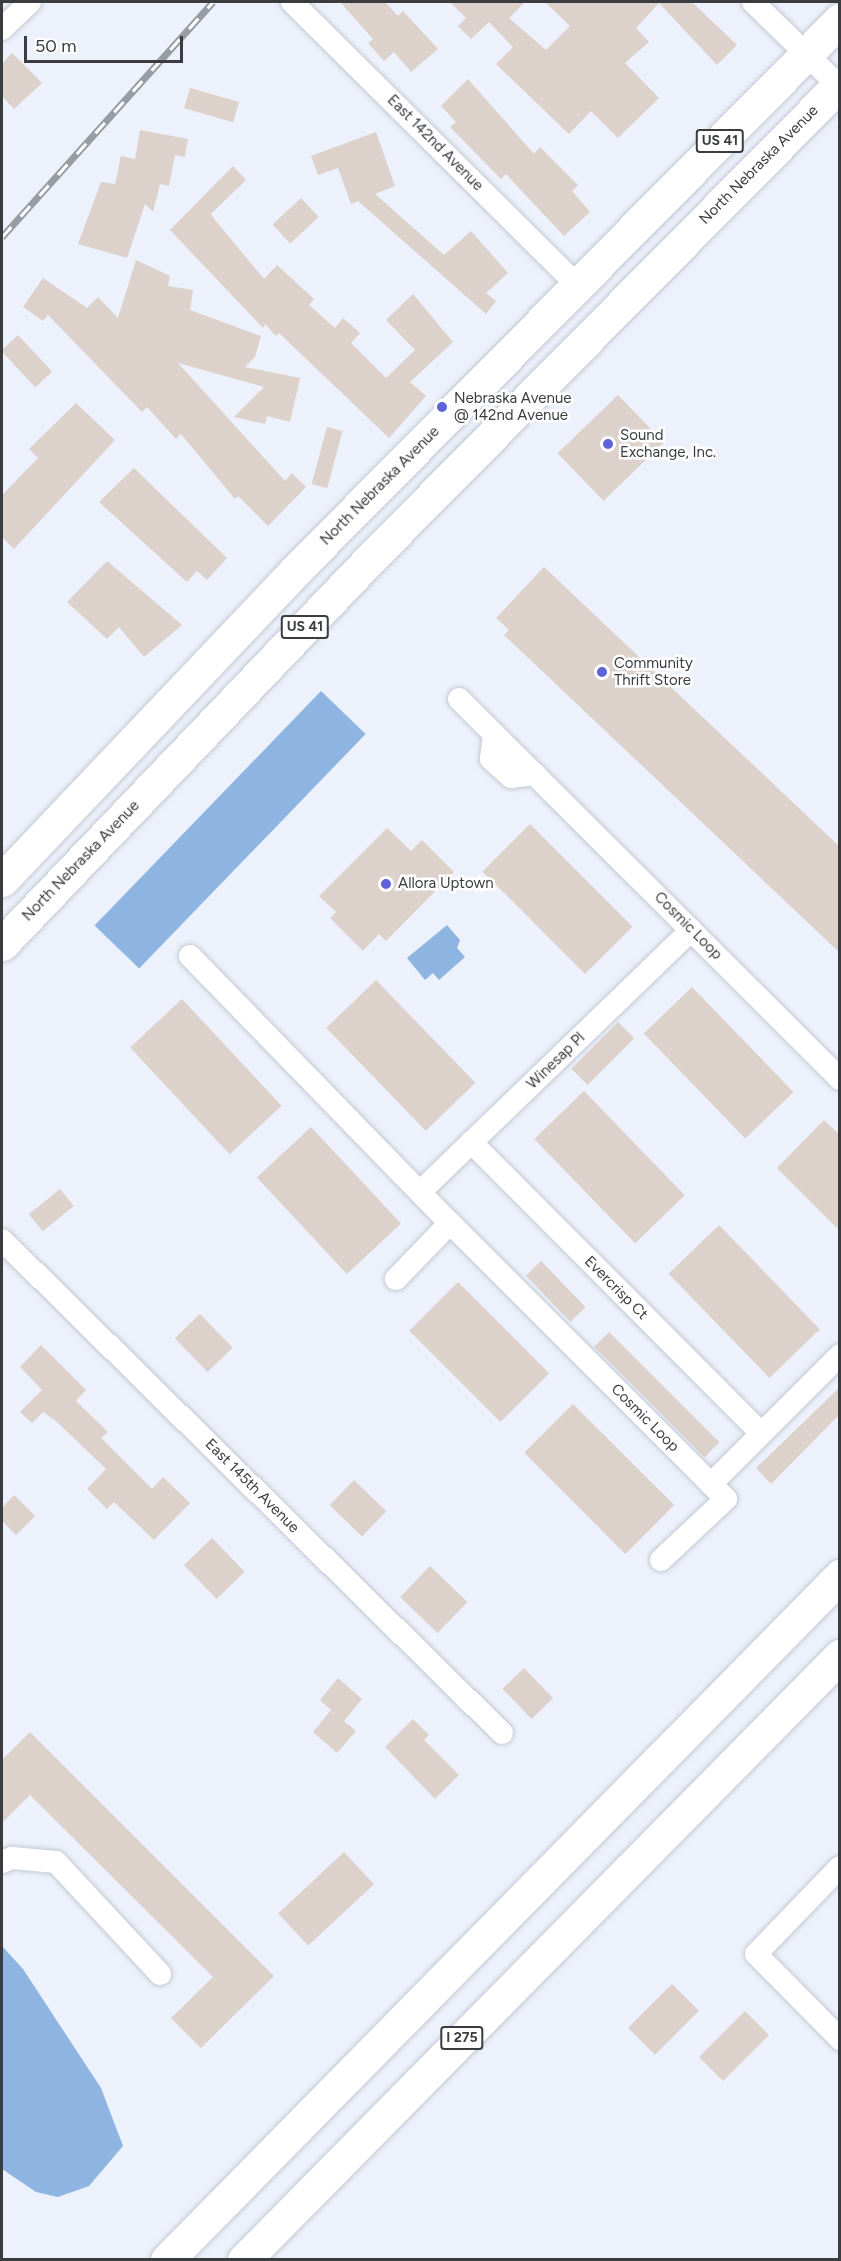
<!DOCTYPE html>
<style>
body{margin:0}
#map{position:relative;width:841px;height:2261px;overflow:hidden;background:#ecf1fb;font-family:Figtree,sans-serif}
div>[style]{position:absolute}
.water>*{inset:0;background:#8eb5e2;transform-origin:0 0}
.building>*{inset:0;background:#dcd1cb;transform-origin:0 0}
.roads{filter:drop-shadow(0 0 2px #c4c9d3) drop-shadow(0 0 2px #c4c9d3)}
.minor>*{height:22px;margin:-11px;padding:0 11px;transform-origin:11px;border-radius:11px;background:#fff}
.primary>*{height:33px;margin:-16.5px;padding:0 16.5px;transform-origin:16.5px;border-radius:16.5px;background:#fff}
.motorway>*{height:33px;margin:-16.5px;padding:0 16.5px;transform-origin:16.5px;border-radius:16.5px;background:#fff}
.rail>*{height:7px;margin-top:-3.5px;transform-origin:0;background:repeating-linear-gradient(90deg,#fff 0 14px,#989ca3 0 28px);box-sizing:border-box;border-block:2px solid #989ca3}
.dots>*{width:16px;height:16px;translate:-50% -50%;box-sizing:border-box;border:3px solid #fff;border-radius:50%}
span{translate:-50% -50%;white-space:nowrap;text-align:center;line-height:1.15;-webkit-text-stroke:5px #fff;paint-order:stroke}
.shield-label span{padding:2px 4px;background:#fff;border:2px solid;border-radius:4px;-webkit-text-stroke-width:0}
.shield-label{font-size:14px;color:#3a3c40;font-weight:700}
.street-label{font-size:15px;color:#3a3c40}
.poi-label{font-size:15px;color:#3a3c40}
.left{translate:0 -50%;text-align:left}
.frame{position:absolute;inset:0;border:3px solid #3a3c40;pointer-events:none}
.scale{position:absolute;left:24px;top:36px;width:159px;height:27px;box-sizing:border-box;border:3px solid #3a3c40;border-top:0;padding-left:8px;font-size:18px;line-height:21px;white-space:nowrap;color:#3a3c40;-webkit-text-stroke:4px #fff;paint-order:stroke}
</style>
<div id="map">
<div class="water">
<div style="left:321px;top:691px;width:62px;height:326px;rotate:44deg"></div>
<div style="clip-path:polygon(447px 925px,460px 940px,457px 948px,465px 957px,439px 980px,433px 973px,425px 980px,407px 958px)"></div>
<div style="clip-path:polygon(2px 1946px,23px 1969px,101px 2088px,123px 2146px,89px 2186px,58px 2197px,36px 2192px,2px 2169px)"></div>
</div>
<div class="building">
<div style="clip-path:polygon(340px 2px,385px 2px,398px 16px,403px 11px,438px 49px,411px 72px,394px 52px,384px 61px,368px 43px,373px 39px)"></div>
<div style="clip-path:polygon(450px 2px,525px 2px,509px 18px,546px 50px,570px 26px,545px 2px,692px 2px,737px 45px,717px 65px,659px 3px,636px 28px,649px 42px,625px 63px,659px 98px,618px 138px,591px 111px,569px 134px,496px 64px,513px 47px,489px 22px,471px 39px,458px 26px,466px 18px)"></div>
<div style="clip-path:polygon(12px 53px,42px 83px,14px 109px,2px 96px,2px 64px)"></div>
<div style="clip-path:polygon(468px 79px,534px 154px,540px 147px,578px 185px,572px 191px,590px 212px,564px 236px,506px 174px,501px 179px,450px 127px,456px 122px,441px 106px)"></div>
<div style="left:190px;top:88px;width:51px;height:21px;rotate:16deg"></div>
<div style="clip-path:polygon(140px 130px,188px 139px,185px 157px,175px 155px,169px 186px,160px 184px,153px 212px,145px 204px,127px 258px,78px 244px,101px 182px,115px 184px,121px 156px,135px 159px)"></div>
<div style="clip-path:polygon(376px 132px,395px 186px,375px 194px,444px 255px,471px 231px,508px 273px,486px 293px,496px 301px,486px 314px,358px 201px,351px 204px,338px 168px,318px 175px,311px 156px)"></div>
<div style="clip-path:polygon(233px 166px,246px 180px,211px 214px,215px 220px,264px 279px,277px 265px,314px 299px,309px 305px,335px 328px,343px 318px,360px 333px,351px 343px,386px 378px,415px 350px,386px 320px,413px 294px,453px 342px,410px 382px,426px 396px,389px 438px,279px 333px,276px 336px,265px 324px,263px 328px,170px 230px)"></div>
<div style="left:301px;top:198px;width:26px;height:39px;rotate:47deg"></div>
<div style="clip-path:polygon(136px 260px,170px 276px,168px 286px,193px 290px,190px 310px,261px 336px,255px 357px,245px 367px,300px 378px,290px 422px,267px 416px,265px 424px,234px 417px,264px 387px,178px 363px,285px 481px,292px 473px,306px 487px,268px 526px,238px 496px,235px 499px,181px 434px,176px 439px,147px 407px,142px 412px,48px 315px,43px 321px,23px 307px,43px 278px,87px 308px,98px 297px,118px 318px)"></div>
<div style="left:18px;top:335px;width:50px;height:23px;rotate:47deg"></div>
<div style="left:618px;top:395px;width:66px;height:84px;rotate:46deg"></div>
<div style="clip-path:polygon(76px 403px,115px 440px,14px 549px,2px 537px,2px 495px,38px 458px,29px 449px)"></div>
<div style="left:327px;top:427px;width:16px;height:59px;rotate:15deg"></div>
<div style="clip-path:polygon(134px 468px,227px 558px,207px 580px,197px 571px,187px 582px,99px 502px)"></div>
<div style="clip-path:polygon(107px 561px,182px 625px,144px 657px,119px 627px,107px 639px,67px 602px)"></div>
<div style="clip-path:polygon(544px 567px,840px 847px,840px 953px,504px 635px,509px 630px,496px 618px)"></div>
<div style="left:530px;top:824px;width:145px;height:67px;rotate:45deg"></div>
<div style="clip-path:polygon(387px 828px,411px 851px,422px 840px,454px 872px,386px 941px,379px 934px,363px 951px,330px 918px,336px 912px,319px 896px)"></div>
<div style="left:376px;top:980px;width:143px;height:69px;rotate:46deg"></div>
<div style="left:692px;top:987px;width:146px;height:67px;rotate:46deg"></div>
<div style="left:182px;top:999px;width:146px;height:71px;rotate:47deg"></div>
<div style="left:618px;top:1022px;width:23px;height:66px;rotate:45deg"></div>
<div style="left:584px;top:1091px;width:145px;height:69px;rotate:46deg"></div>
<div style="clip-path:polygon(824px 1120px,840px 1135px,840px 1231px,777px 1168px)"></div>
<div style="left:311px;top:1127px;width:132px;height:74px;rotate:47deg"></div>
<div style="left:60px;top:1189px;width:22px;height:40px;rotate:51deg"></div>
<div style="left:719px;top:1225px;width:145px;height:70px;rotate:46deg"></div>
<div style="left:541px;top:1261px;width:64px;height:21px;rotate:46deg"></div>
<div style="left:458px;top:1282px;width:129px;height:69px;rotate:45deg"></div>
<div style="left:200px;top:1314px;width:47px;height:35px;rotate:46deg"></div>
<div style="left:609px;top:1332px;width:156px;height:21px;rotate:45deg"></div>
<div style="clip-path:polygon(41px 1345px,86px 1390px,76px 1401px,108px 1432px,101px 1438px,152px 1489px,163px 1477px,190px 1503px,154px 1540px,114px 1502px,107px 1509px,87px 1489px,106px 1469px,56px 1421px,43px 1412px,32px 1423px,20px 1412px,42px 1390px,20px 1367px)"></div>
<div style="clip-path:polygon(840px 1387px,840px 1414px,771px 1484px,756px 1468px)"></div>
<div style="left:573px;top:1404px;width:143px;height:69px;rotate:45deg"></div>
<div style="left:354px;top:1480px;width:45px;height:35px;rotate:44deg"></div>
<div style="clip-path:polygon(14px 1495px,35px 1516px,16px 1535px,2px 1521px,2px 1508px)"></div>
<div style="left:212px;top:1538px;width:47px;height:39px;rotate:46deg"></div>
<div style="left:430px;top:1566px;width:52px;height:43px;rotate:44deg"></div>
<div style="left:524px;top:1668px;width:42px;height:30px;rotate:46deg"></div>
<div style="clip-path:polygon(338px 1678px,362px 1699px,344px 1721px,356px 1731px,337px 1753px,313px 1732px,331px 1710px,320px 1700px)"></div>
<div style="clip-path:polygon(413px 1719px,429px 1735px,424px 1740px,459px 1775px,435px 1799px,385px 1747px)"></div>
<div style="clip-path:polygon(30px 1732px,274px 1976px,201px 2048px,171px 2018px,213px 1977px,30px 1795px,2px 1823px,2px 1760px)"></div>
<div style="left:344px;top:1852px;width:44px;height:90px;rotate:47deg"></div>
<div style="left:672px;top:1984px;width:38px;height:62px;rotate:45deg"></div>
<div style="left:745px;top:2011px;width:34px;height:65px;rotate:45deg"></div>
</div>
<div class="roads">
<div class="minor">
<div style="left:292px;top:2px;width:402px;rotate:44.8deg"></div>
<div style="left:753px;top:2px;width:119px;rotate:44.3deg"></div>
<div style="left:2px;top:29px;width:39px;rotate:-44deg"></div>
<div style="left:459px;top:699px;width:538px;rotate:44.92deg"></div>
<div style="left:494px;top:734px;width:25px;rotate:97deg"></div>
<div style="left:491px;top:759px;width:27px;rotate:42deg"></div>
<div style="left:511px;top:777px;width:24px;rotate:-7deg"></div>
<div style="left:190px;top:956px;width:373px;rotate:45.8deg"></div>
<div style="left:450px;top:1223px;width:78px;rotate:134deg"></div>
<div style="left:471px;top:1142px;width:411px;rotate:45.1deg"></div>
<div style="left:420px;top:1192px;width:377px;rotate:-44deg"></div>
<div style="left:450px;top:1223px;width:369px;rotate:45deg"></div>
<div style="left:711px;top:1484px;width:182px;rotate:-45deg"></div>
<div style="left:2px;top:1240px;width:702px;rotate:44.6deg"></div>
<div style="left:661px;top:1560px;width:89px;rotate:-43.2deg"></div>
<div style="left:726px;top:1499px;width:21px;rotate:-135deg"></div>
<div style="left:2px;top:1862px;width:11px;rotate:-22deg"></div>
<div style="left:12px;top:1858px;width:44px;rotate:5.2deg"></div>
<div style="left:56px;top:1862px;width:153px;rotate:47.1deg"></div>
<div style="left:840px;top:1867px;width:121px;rotate:134deg"></div>
<div style="left:756px;top:1954px;width:120px;rotate:45.3deg"></div>
</div>
<div class="primary">
<div style="left:2px;top:880px;width:427px;rotate:-46.5deg"></div>
<div style="left:296px;top:570px;width:774px;rotate:-45.31deg"></div>
<div style="left:2px;top:944px;width:533px;rotate:-46.29deg"></div>
<div style="left:370px;top:559px;width:668px;rotate:-45.3deg"></div>
</div>
<div class="motorway">
<div style="left:167px;top:2260px;width:960px;rotate:-45.46deg"></div>
<div style="left:244px;top:2260px;width:849px;rotate:-45.38deg"></div>
</div>
</div>
<div class="rail">
<div style="left:2px;top:237px;width:316px;rotate:-48.1deg"></div>
</div>
<div class="dots">
<div style="left:442px;top:407px;background:#5b62da"></div>
<div style="left:608px;top:444px;background:#5b62da"></div>
<div style="left:602px;top:672px;background:#5b62da"></div>
<div style="left:386px;top:884px;background:#5b62da"></div>
</div>
<div class="shield-label">
<span style="left:720px;top:141px">US 41</span>
<span style="left:305px;top:627px">US 41</span>
<span style="left:462px;top:2038px">I 275</span>
</div>
<div class="street-label">
<span style="left:435px;top:143px;rotate:45deg">East 142nd Avenue</span>
<span style="left:759px;top:165px;rotate:-45deg">North Nebraska Avenue</span>
<span style="left:380px;top:486px;rotate:-45deg">North Nebraska Avenue</span>
<span style="left:81px;top:861px;rotate:-46deg">North Nebraska Avenue</span>
<span style="left:688px;top:926px;rotate:45deg">Cosmic Loop</span>
<span style="left:556px;top:1061px;rotate:-44deg">Winesap Pl</span>
<span style="left:616px;top:1288px;rotate:45deg">Evercrisp Ct</span>
<span style="left:645px;top:1418px;rotate:45deg">Cosmic Loop</span>
<span style="left:252px;top:1486px;rotate:45deg">East 145th Avenue</span>
</div>
<div class="poi-label">
<span class="left" style="left:454px;top:407px">Nebraska Avenue<br>@ 142nd Avenue</span>
<span class="left" style="left:620px;top:444px">Sound<br>Exchange, Inc.</span>
<span class="left" style="left:614px;top:672px">Community<br>Thrift Store</span>
<span class="left" style="left:398px;top:884px">Allora Uptown</span>
</div>
<div class="frame"></div>
<div class="scale">50 m</div>
</div>
